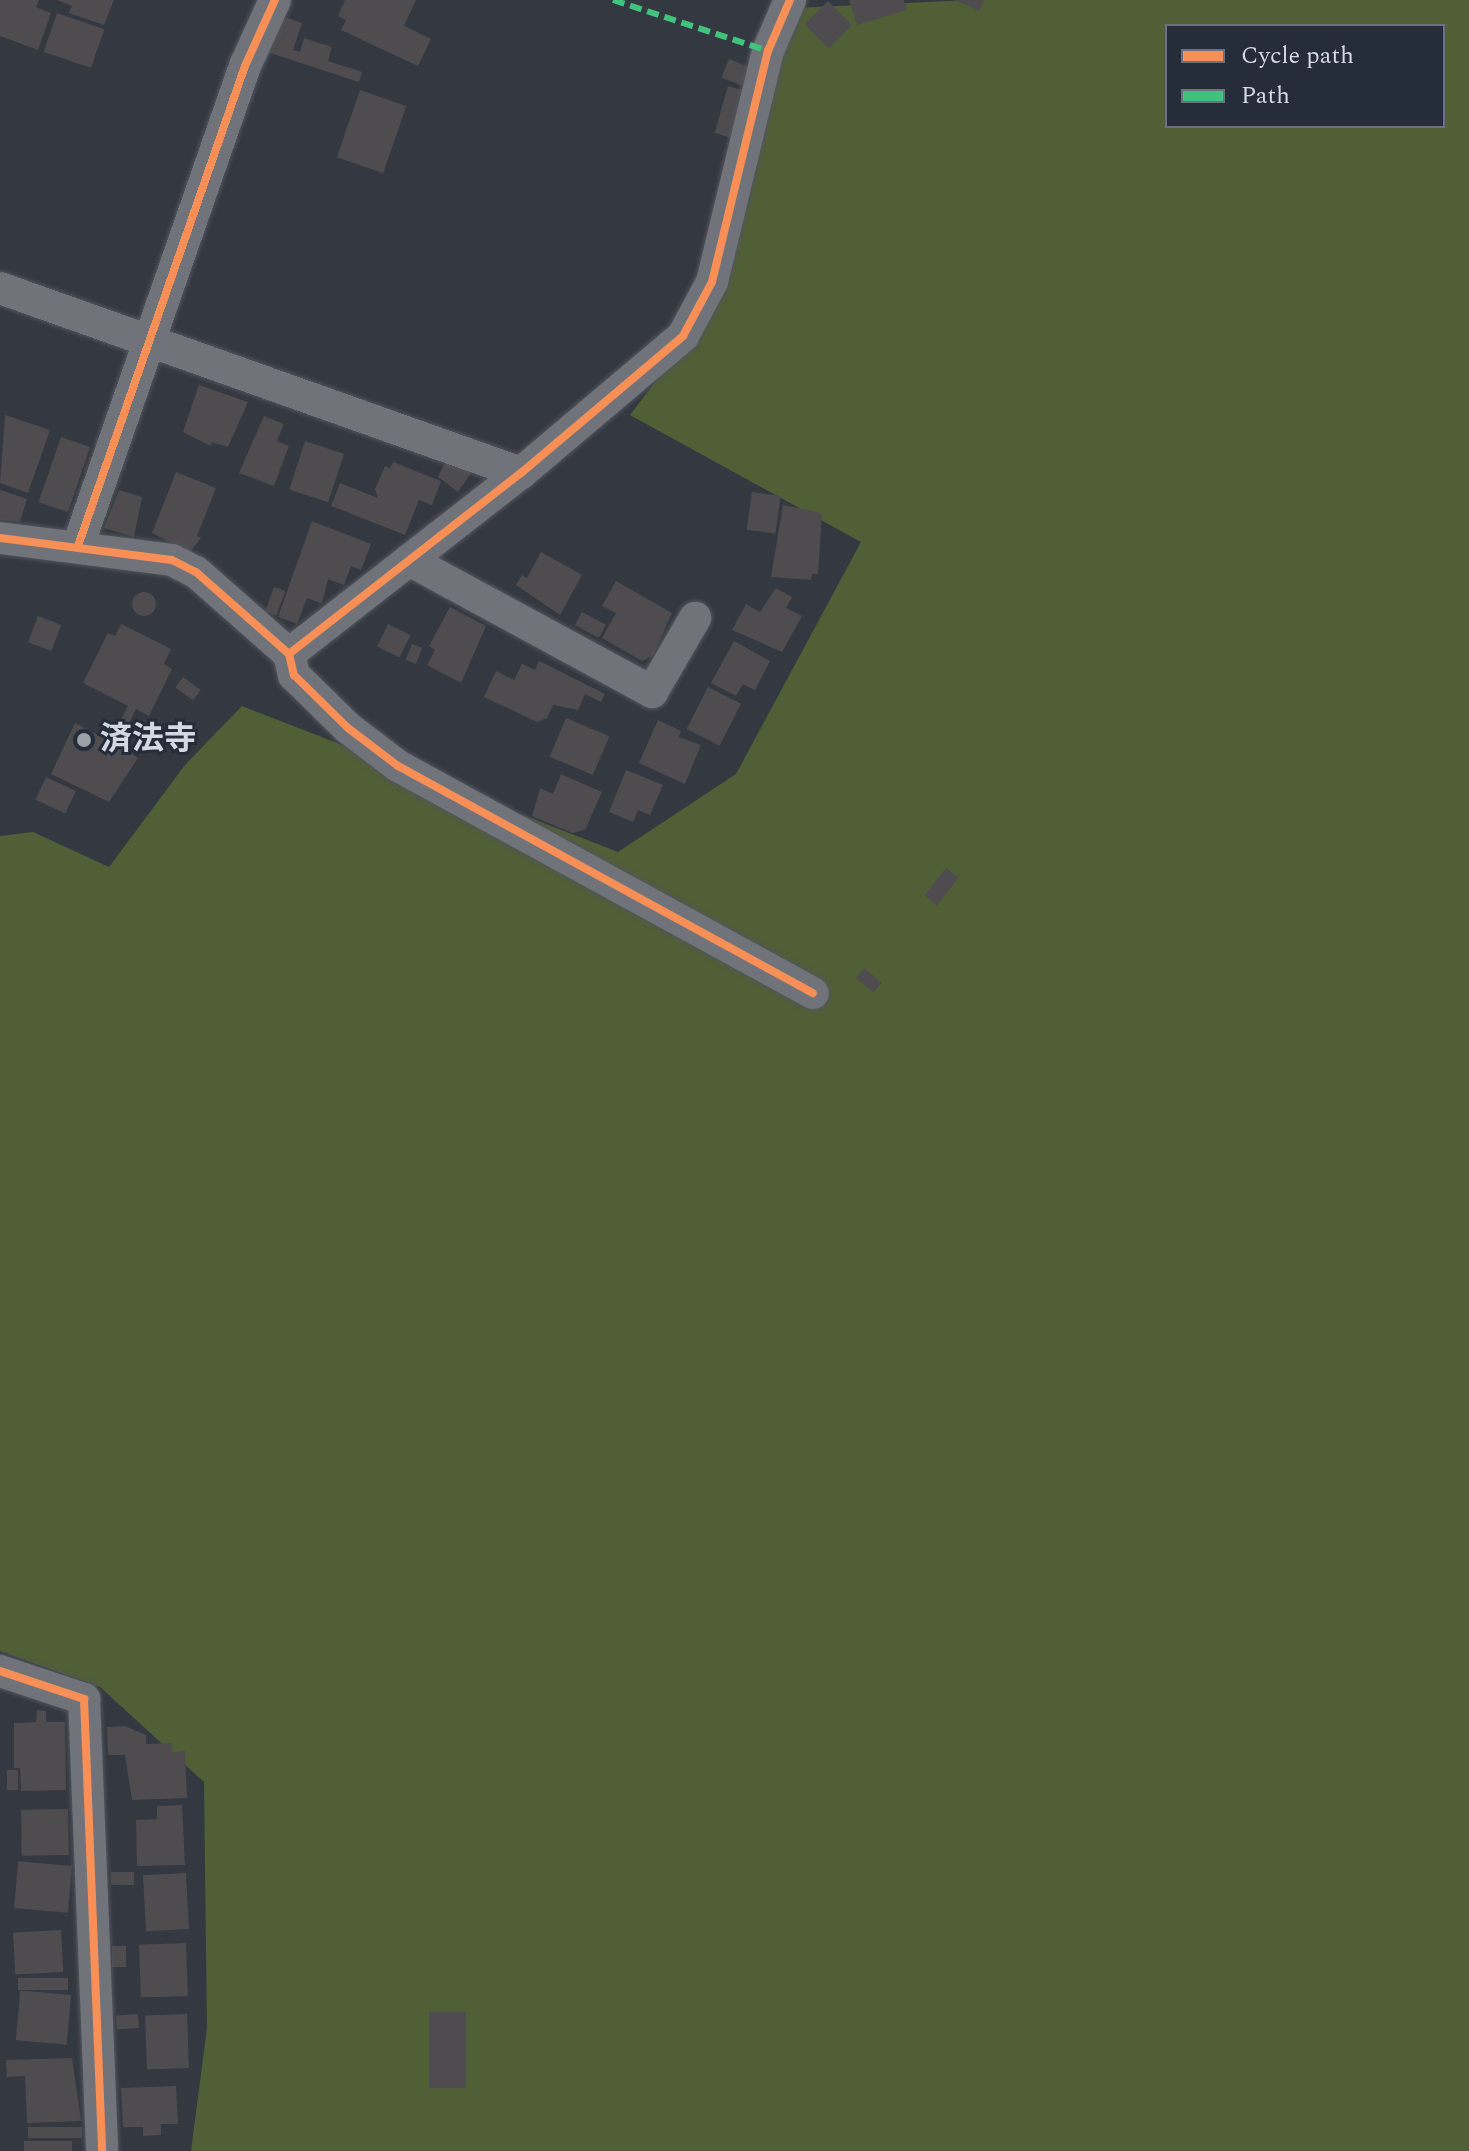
<!DOCTYPE html>
<meta charset="utf-8">
<style>
body{margin:0}
#map{position:relative;width:1469px;height:2151px;overflow:hidden;background:#343840;font-family:Spectral,"Noto Sans JP",serif}
div>[style]{position:absolute}
.green>*{inset:0;background:#515f37}
.building>*{inset:0;background:#4e4c4f;transform-origin:0 0}
.round{border-radius:50%}
.roads{filter:drop-shadow(0 0 2px #51555b) drop-shadow(0 0 2px #51555b)}
.minor>*{height:32px;margin:-16px;padding:0 16px;transform-origin:16px;border-radius:16px;background:#70737a}
.quiet>*{height:6px;margin-top:-3px;transform-origin:0;background:repeating-linear-gradient(90deg,#40c37c 0 12px,transparent 0 18px)}
.cycleway>*{height:8px;margin:-4px;padding:0 4px;transform-origin:4px;border-radius:4px;background:#f78f57}
.dots>*{width:22px;height:22px;translate:-50% -50%;box-sizing:border-box;border:4px solid #252c3a;border-radius:50%}
span{translate:-50% -50%;white-space:nowrap;text-align:center;line-height:1.15;-webkit-text-stroke:6px #252c3a;paint-order:stroke}
.poi-label{font-size:32px;color:#d3d8e2;font-weight:700}
.left{translate:0 -50%;text-align:left}
.legend{position:absolute;left:1165px;top:24px;width:280px;height:104px;box-sizing:border-box;background:#252c3a;border:2px solid #6b717d;margin:0;padding:10px 14px;list-style:none;font-size:24px;color:#d3d8e2}
.legend li{display:flex;align-items:center;gap:16px;height:40px}
.legend b{width:40px;border:2px solid #6b717d}
</style>
<div id="map">
<div class="green">
<div style="clip-path:polygon(evenodd,971px 0,1469px 0,1469px 2151px,191px 2151px,207px 2028px,204px 1782px,100px 1687px,0 1651px,0 836px,33px 832px,109px 867px,185px 765px,242px 706px,618px 852px,736px 774px,861px 542px,630px 415px,705px 316px,793px 8px,971px 0,1167px 26px,1443px 26px,1443px 126px,1167px 126px,1167px 26px)"></div>
</div>
<div class="building">
<div style="clip-path:polygon(0 0,39px 0,36px 7px,51px 13px,38px 50px,0 36px)"></div>
<div style="clip-path:polygon(57px 0,114px 0,104px 25px,69px 13px,72px 6px)"></div>
<div style="clip-path:polygon(345px 0,416px 0,404px 26px,431px 39px,418px 66px,341px 30px,346px 20px,338px 16px)"></div>
<div style="clip-path:polygon(849px 0,904px 0,907px 10px,857px 25px)"></div>
<div style="clip-path:polygon(955px 0,984px 0,979px 11px)"></div>
<div style="left:828px;top:1px;width:34px;height:33px;rotate:45deg"></div>
<div style="left:57px;top:13px;width:50px;height:41px;rotate:19deg"></div>
<div style="clip-path:polygon(279px 15px,302px 23px,293px 50px,300px 52px,304px 38px,332px 47px,328px 61px,362px 72px,359px 82px,267px 52px)"></div>
<div style="left:729px;top:59px;width:22px;height:20px;rotate:22deg"></div>
<div style="left:728px;top:86px;width:18px;height:49px;rotate:16deg"></div>
<div style="left:360px;top:90px;width:49px;height:71px;rotate:19deg"></div>
<div style="clip-path:polygon(199px 385px,248px 402px,228px 447px,212px 442px,211px 446px,183px 432px)"></div>
<div style="clip-path:polygon(5px 415px,50px 430px,28px 493px,0 483px)"></div>
<div style="clip-path:polygon(264px 416px,284px 424px,277px 441px,289px 446px,274px 486px,239px 473px)"></div>
<div style="left:61px;top:437px;width:31px;height:69px;rotate:19deg"></div>
<div style="left:305px;top:441px;width:41px;height:51px;rotate:18deg"></div>
<div style="clip-path:polygon(446px 460px,473px 470px,458px 492px,438px 477px)"></div>
<div style="clip-path:polygon(393px 462px,441px 481px,432px 505px,419px 500px,405px 535px,331px 506px,340px 483px,378px 498px,375px 489px,385px 466px,390px 468px)"></div>
<div style="clip-path:polygon(176px 472px,216px 488px,197px 536px,201px 538px,190px 552px,152px 533px)"></div>
<div style="clip-path:polygon(0 490px,27px 499px,20px 522px,0 520px)"></div>
<div style="clip-path:polygon(119px 490px,142px 497px,134px 537px,104px 528px)"></div>
<div style="left:752px;top:492px;width:29px;height:38px;rotate:8deg"></div>
<div style="clip-path:polygon(783px 505px,822px 513px,818px 574px,812px 574px,811px 580px,771px 577px)"></div>
<div style="clip-path:polygon(312px 521px,371px 544px,361px 570px,351px 566px,344px 585px,328px 579px,322px 604px,307px 598px,297px 624px,278px 617px)"></div>
<div style="clip-path:polygon(541px 552px,582px 575px,560px 615px,516px 585px,522px 575px,527px 578px)"></div>
<div style="clip-path:polygon(616px 581px,672px 613px,653px 656px,642px 661px,602px 638px,616px 613px,602px 606px)"></div>
<div style="left:274px;top:587px;width:12px;height:26px;rotate:20deg"></div>
<div style="clip-path:polygon(776px 588px,792px 597px,786px 608px,802px 616px,782px 652px,732px 630px,746px 604px,760px 612px)"></div>
<div class="round" style="left:132px;top:592px;width:24px;height:24px"></div>
<div style="clip-path:polygon(450px 607px,486px 626px,461px 683px,427px 665px,435px 650px,429px 646px)"></div>
<div style="left:582px;top:612px;width:27px;height:15px;rotate:28deg"></div>
<div style="left:38px;top:616px;width:25px;height:28px;rotate:21deg"></div>
<div style="clip-path:polygon(121px 624px,171px 649px,164px 664px,172px 669px,149px 716px,136px 709px,119px 745px,138px 758px,109px 802px,51px 774px,75px 723px,110px 741px,128px 706px,83px 683px,108px 633px,115px 636px)"></div>
<div style="left:388px;top:624px;width:25px;height:25px;rotate:26deg"></div>
<div style="clip-path:polygon(734px 641px,770px 661px,755px 690px,743px 684px,736px 696px,711px 683px)"></div>
<div style="left:412px;top:644px;width:11px;height:17px;rotate:22deg"></div>
<div style="clip-path:polygon(539px 661px,605px 694px,601px 702px,585px 694px,578px 710px,553px 705px,547px 718px,537px 722px,484px 697px,496px 671px,514px 680px,522px 664px,535px 670px)"></div>
<div style="left:183px;top:677px;width:22px;height:13px;rotate:36deg"></div>
<div style="left:708px;top:687px;width:37px;height:47px;rotate:27deg"></div>
<div style="left:566px;top:718px;width:47px;height:42px;rotate:23deg"></div>
<div style="clip-path:polygon(658px 720px,681px 731px,679px 737px,701px 745px,685px 784px,639px 763px)"></div>
<div style="clip-path:polygon(626px 770px,663px 785px,650px 815px,638px 810px,633px 822px,609px 812px)"></div>
<div style="clip-path:polygon(561px 774px,602px 792px,585px 830px,572px 833px,532px 816px,540px 788px,553px 794px)"></div>
<div style="left:46px;top:777px;width:33px;height:25px;rotate:25deg"></div>
<div style="left:946px;top:868px;width:16px;height:35px;rotate:38deg"></div>
<div style="left:864px;top:968px;width:23px;height:13px;rotate:40deg"></div>
<div style="clip-path:polygon(37px 1710px,46px 1711px,46px 1722px,65px 1722px,66px 1790px,21px 1791px,20px 1768px,14px 1768px,14px 1723px,36px 1722px)"></div>
<div style="clip-path:polygon(125px 1726px,146px 1735px,146px 1744px,172px 1743px,172px 1752px,185px 1751px,187px 1798px,132px 1800px,125px 1755px,108px 1755px,107px 1727px)"></div>
<div style="left:7px;top:1770px;width:11px;height:20px"></div>
<div style="clip-path:polygon(182px 1805px,185px 1865px,137px 1866px,136px 1820px,157px 1819px,157px 1806px)"></div>
<div style="left:68px;top:1809px;width:46px;height:47px;rotate:89deg"></div>
<div style="left:72px;top:1866px;width:47px;height:54px;rotate:95deg"></div>
<div style="left:134px;top:1872px;width:13px;height:23px;rotate:90deg"></div>
<div style="left:186px;top:1873px;width:56px;height:43px;rotate:87deg"></div>
<div style="left:61px;top:1930px;width:42px;height:48px;rotate:87deg"></div>
<div style="left:186px;top:1943px;width:53px;height:47px;rotate:88deg"></div>
<div style="left:112px;top:1946px;width:14px;height:21px"></div>
<div style="left:68px;top:1978px;width:12px;height:50px;rotate:90deg"></div>
<div style="left:71px;top:1995px;width:50px;height:51px;rotate:95deg"></div>
<div style="left:429px;top:2012px;width:37px;height:76px"></div>
<div style="left:138px;top:2014px;width:14px;height:22px;rotate:86deg"></div>
<div style="left:187px;top:2014px;width:54px;height:42px;rotate:88deg"></div>
<div style="clip-path:polygon(72px 2058px,81px 2121px,27px 2123px,25px 2076px,7px 2077px,6px 2060px)"></div>
<div style="clip-path:polygon(176px 2086px,178px 2124px,161px 2124px,161px 2135px,143px 2136px,143px 2127px,123px 2127px,121px 2088px)"></div>
<div style="left:82px;top:2127px;width:11px;height:54px;rotate:90deg"></div>
<div style="left:72px;top:2141px;width:10px;height:48px;rotate:90deg"></div>
</div>
<div class="roads">
<div class="minor">
<div style="left:0;top:288px;width:553px;rotate:19.55deg"></div>
<div style="left:0;top:538px;width:173px;rotate:7.3deg"></div>
<div style="left:172px;top:560px;width:27px;rotate:27deg"></div>
<div style="left:196px;top:572px;width:124px;rotate:41.4deg"></div>
<div style="left:289px;top:654px;width:22px;rotate:77deg"></div>
<div style="left:294px;top:675px;width:76px;rotate:44.5deg"></div>
<div style="left:348px;top:728px;width:63px;rotate:37.2deg"></div>
<div style="left:398px;top:766px;width:473px;rotate:28.7deg"></div>
<div style="left:78px;top:546px;width:508px;rotate:-70.82deg"></div>
<div style="left:245px;top:66px;width:72px;rotate:-65.6deg"></div>
<div style="left:409px;top:560px;width:277px;rotate:28.5deg"></div>
<div style="left:652px;top:692px;width:86px;rotate:-59.8deg"></div>
<div style="left:289px;top:654px;width:294px;rotate:-38deg"></div>
<div style="left:521px;top:473px;width:212px;rotate:-40.2deg"></div>
<div style="left:683px;top:336px;width:61px;rotate:-61.8deg"></div>
<div style="left:712px;top:282px;width:238px;rotate:-76.4deg"></div>
<div style="left:768px;top:51px;width:56px;rotate:-66.7deg"></div>
<div style="left:0;top:1671px;width:89px;rotate:18.4deg"></div>
<div style="left:84px;top:1699px;width:452px;rotate:87.7deg"></div>
</div>
</div>
<div class="quiet">
<div style="left:613px;top:0;width:163px;rotate:18.2deg"></div>
</div>
<div class="cycleway">
<div style="left:0;top:538px;width:173px;rotate:7.3deg"></div>
<div style="left:172px;top:560px;width:27px;rotate:27deg"></div>
<div style="left:196px;top:572px;width:124px;rotate:41.4deg"></div>
<div style="left:289px;top:654px;width:22px;rotate:77deg"></div>
<div style="left:294px;top:675px;width:76px;rotate:44.5deg"></div>
<div style="left:348px;top:728px;width:63px;rotate:37.2deg"></div>
<div style="left:398px;top:766px;width:473px;rotate:28.7deg"></div>
<div style="left:78px;top:546px;width:508px;rotate:-70.82deg"></div>
<div style="left:245px;top:66px;width:72px;rotate:-65.6deg"></div>
<div style="left:289px;top:654px;width:294px;rotate:-38deg"></div>
<div style="left:521px;top:473px;width:212px;rotate:-40.2deg"></div>
<div style="left:683px;top:336px;width:61px;rotate:-61.8deg"></div>
<div style="left:712px;top:282px;width:238px;rotate:-76.4deg"></div>
<div style="left:768px;top:51px;width:56px;rotate:-66.7deg"></div>
<div style="left:0;top:1671px;width:89px;rotate:18.4deg"></div>
<div style="left:84px;top:1699px;width:452px;rotate:87.7deg"></div>
</div>
<div class="dots">
<div style="left:84px;top:740px;background:#9ba0a9"></div>
</div>
<div class="poi-label">
<span class="left" style="left:100px;top:740px">済法寺</span>
</div>
<ul class="legend">
<li><b style="height:10px;background:#f78f57"></b>Cycle path</li>
<li><b style="height:10px;background:#40c37c"></b>Path</li>
</ul>
</div>
